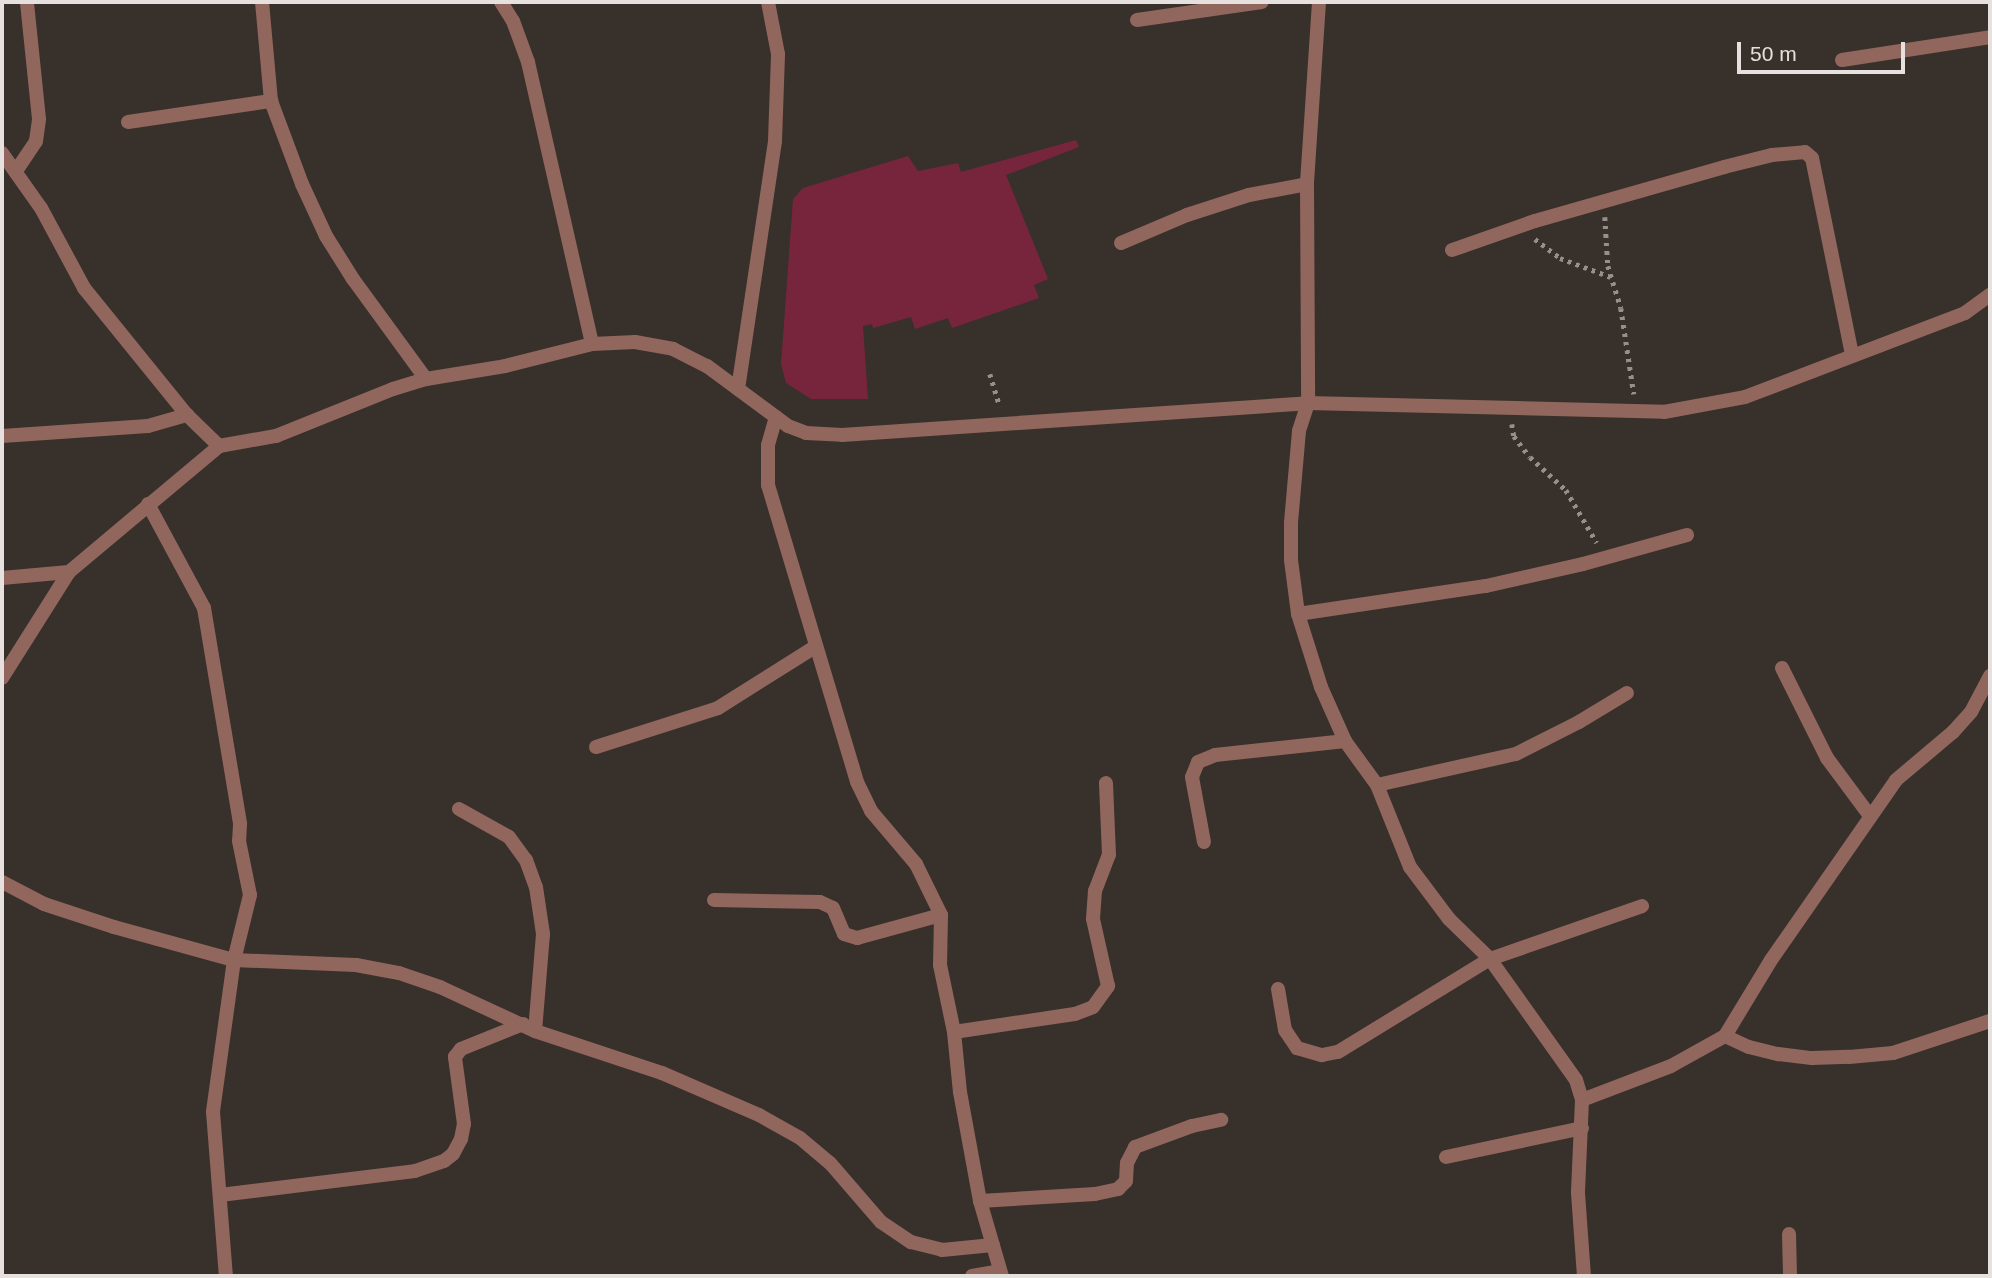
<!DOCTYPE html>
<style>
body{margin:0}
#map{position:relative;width:1992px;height:1278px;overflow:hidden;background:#38302b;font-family:Helvetica,sans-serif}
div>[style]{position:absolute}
.green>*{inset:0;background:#77253d}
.path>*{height:4.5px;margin-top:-2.25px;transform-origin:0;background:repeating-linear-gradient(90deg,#96908c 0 3.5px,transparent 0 8.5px)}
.street>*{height:14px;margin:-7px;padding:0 7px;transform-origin:7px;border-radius:7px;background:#91665d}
span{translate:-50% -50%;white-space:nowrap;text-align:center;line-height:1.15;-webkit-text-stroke:5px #38302b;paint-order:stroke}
.frame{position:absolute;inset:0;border:4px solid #e6e1de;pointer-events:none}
.scale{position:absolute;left:1737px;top:42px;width:168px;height:32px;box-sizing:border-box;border:4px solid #e6e1de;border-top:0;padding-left:9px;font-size:21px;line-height:24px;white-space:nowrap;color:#e6e1de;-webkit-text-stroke:5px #38302b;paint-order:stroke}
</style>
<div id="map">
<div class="green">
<div style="clip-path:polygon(1076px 140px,1079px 147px,1006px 175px,1048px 279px,1034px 285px,1039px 298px,952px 328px,948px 318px,915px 329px,911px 317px,873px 328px,872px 324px,863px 326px,868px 399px,811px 399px,786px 383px,781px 364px,793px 199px,803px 188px,908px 156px,918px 171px,958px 163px,961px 172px)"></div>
</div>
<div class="path">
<div style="left:1605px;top:217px;width:49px;rotate:86.5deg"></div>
<div style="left:1608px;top:266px;width:44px;rotate:72.8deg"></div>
<div style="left:1621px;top:308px;width:87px;rotate:81.4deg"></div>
<div style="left:1535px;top:239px;width:31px;rotate:37deg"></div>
<div style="left:1560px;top:258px;width:54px;rotate:20.4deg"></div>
<div style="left:990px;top:374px;width:34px;rotate:73deg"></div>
<div style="left:1512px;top:424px;width:12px;rotate:81deg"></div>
<div style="left:1514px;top:436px;width:26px;rotate:53deg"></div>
<div style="left:1530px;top:457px;width:49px;rotate:42.5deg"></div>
<div style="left:1566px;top:490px;width:61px;rotate:59.7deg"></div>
</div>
<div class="street">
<div style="left:262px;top:2px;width:99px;rotate:84.8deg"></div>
<div style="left:271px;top:101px;width:89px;rotate:69.5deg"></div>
<div style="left:302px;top:184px;width:57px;rotate:65.2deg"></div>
<div style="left:326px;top:236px;width:51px;rotate:57.9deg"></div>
<div style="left:353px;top:279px;width:124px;rotate:53.9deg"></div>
<div style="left:501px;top:2px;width:22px;rotate:58deg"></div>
<div style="left:513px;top:21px;width:44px;rotate:69.9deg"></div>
<div style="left:528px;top:62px;width:289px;rotate:77.2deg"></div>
<div style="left:1319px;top:2px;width:182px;rotate:93.8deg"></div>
<div style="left:1307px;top:184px;width:219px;rotate:89.7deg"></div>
<div style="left:1308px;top:403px;width:29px;rotate:108deg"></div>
<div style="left:1299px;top:431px;width:92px;rotate:95deg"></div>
<div style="left:1291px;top:523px;width:37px;rotate:90deg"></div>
<div style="left:1291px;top:560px;width:54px;rotate:82.6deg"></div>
<div style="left:1298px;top:614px;width:77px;rotate:72.5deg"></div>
<div style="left:1321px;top:687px;width:59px;rotate:66deg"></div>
<div style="left:1345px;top:741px;width:54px;rotate:54deg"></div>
<div style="left:1377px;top:785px;width:88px;rotate:68.1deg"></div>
<div style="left:1410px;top:867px;width:65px;rotate:53.1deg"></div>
<div style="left:1449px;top:919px;width:57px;rotate:44.3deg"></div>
<div style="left:1490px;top:959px;width:148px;rotate:54.6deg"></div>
<div style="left:1576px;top:1080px;width:21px;rotate:73deg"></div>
<div style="left:1582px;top:1100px;width:93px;rotate:92.5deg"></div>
<div style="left:1578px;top:1193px;width:83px;rotate:85.9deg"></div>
<div style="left:1137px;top:20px;width:126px;rotate:-8.2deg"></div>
<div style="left:1842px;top:60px;width:150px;rotate:-8.8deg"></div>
<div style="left:128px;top:122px;width:145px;rotate:-8.4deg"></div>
<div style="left:2px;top:153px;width:67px;rotate:54.7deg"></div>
<div style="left:41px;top:208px;width:91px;rotate:61.7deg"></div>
<div style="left:84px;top:288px;width:164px;rotate:51deg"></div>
<div style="left:187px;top:415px;width:45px;rotate:44.1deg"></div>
<div style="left:16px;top:171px;width:36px;rotate:-56deg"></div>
<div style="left:36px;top:141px;width:22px;rotate:-82deg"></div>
<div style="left:39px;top:119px;width:118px;rotate:-95.9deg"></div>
<div style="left:1121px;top:243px;width:72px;rotate:-23deg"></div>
<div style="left:1187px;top:215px;width:65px;rotate:-17.9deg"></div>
<div style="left:1249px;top:195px;width:59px;rotate:-10.7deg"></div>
<div style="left:1452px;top:250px;width:88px;rotate:-19.3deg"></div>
<div style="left:1535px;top:221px;width:197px;rotate:-15.9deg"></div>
<div style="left:1724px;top:167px;width:49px;rotate:-14deg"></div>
<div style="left:1772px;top:155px;width:33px;rotate:-5deg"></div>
<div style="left:1805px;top:152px;width:9px;rotate:41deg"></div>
<div style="left:1812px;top:158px;width:201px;rotate:78.5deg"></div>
<div style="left:738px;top:389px;width:251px;rotate:-81.5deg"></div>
<div style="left:775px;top:141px;width:87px;rotate:-88deg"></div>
<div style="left:778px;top:54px;width:53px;rotate:-100.9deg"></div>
<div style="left:776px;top:417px;width:29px;rotate:106deg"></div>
<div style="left:768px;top:445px;width:40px;rotate:90deg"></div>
<div style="left:768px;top:485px;width:310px;rotate:73.3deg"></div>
<div style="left:857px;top:782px;width:32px;rotate:64deg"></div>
<div style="left:871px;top:811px;width:70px;rotate:49.7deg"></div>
<div style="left:916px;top:864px;width:57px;rotate:63.9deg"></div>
<div style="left:941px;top:915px;width:50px;rotate:91.1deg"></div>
<div style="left:940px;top:965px;width:68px;rotate:78.2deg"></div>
<div style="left:954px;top:1032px;width:60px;rotate:84.3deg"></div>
<div style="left:960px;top:1092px;width:111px;rotate:79.6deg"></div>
<div style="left:980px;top:1201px;width:78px;rotate:73.7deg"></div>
<div style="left:2px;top:436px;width:146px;rotate:-3.9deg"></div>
<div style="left:148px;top:426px;width:41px;rotate:-15.8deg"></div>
<div style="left:148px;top:504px;width:118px;rotate:61.7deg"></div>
<div style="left:204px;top:608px;width:219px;rotate:80.5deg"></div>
<div style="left:240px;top:824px;width:17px;rotate:93deg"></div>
<div style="left:239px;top:841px;width:55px;rotate:78.5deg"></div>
<div style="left:250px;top:895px;width:67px;rotate:103.8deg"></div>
<div style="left:234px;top:960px;width:153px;rotate:97.9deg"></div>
<div style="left:213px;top:1112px;width:165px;rotate:85.5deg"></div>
<div style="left:2px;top:578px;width:67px;rotate:-5.1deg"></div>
<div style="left:1298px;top:614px;width:190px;rotate:-8.5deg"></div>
<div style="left:1486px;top:586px;width:99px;rotate:-12.8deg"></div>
<div style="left:1583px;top:564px;width:108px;rotate:-15.6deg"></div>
<div style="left:1782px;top:668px;width:101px;rotate:63.4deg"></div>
<div style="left:1827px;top:758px;width:72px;rotate:53.4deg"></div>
<div style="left:2px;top:678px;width:125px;rotate:-57.7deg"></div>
<div style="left:69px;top:572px;width:196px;rotate:-40deg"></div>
<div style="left:219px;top:446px;width:58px;rotate:-10deg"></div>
<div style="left:276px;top:436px;width:126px;rotate:-21.9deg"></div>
<div style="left:393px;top:389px;width:34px;rotate:-17deg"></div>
<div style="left:426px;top:379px;width:80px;rotate:-9.3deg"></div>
<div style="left:505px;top:366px;width:90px;rotate:-14.2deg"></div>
<div style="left:592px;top:344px;width:43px;rotate:-2.7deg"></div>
<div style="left:635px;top:342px;width:39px;rotate:10deg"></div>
<div style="left:673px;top:349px;width:38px;rotate:27deg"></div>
<div style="left:707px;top:366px;width:101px;rotate:36.5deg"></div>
<div style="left:788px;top:426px;width:19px;rotate:21deg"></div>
<div style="left:806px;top:433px;width:36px;rotate:3deg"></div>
<div style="left:842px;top:435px;width:467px;rotate:-3.9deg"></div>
<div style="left:1308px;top:403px;width:356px;rotate:1.4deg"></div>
<div style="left:1664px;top:412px;width:82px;rotate:-10.5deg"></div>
<div style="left:1745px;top:397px;width:235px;rotate:-20.9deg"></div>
<div style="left:1965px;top:313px;width:31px;rotate:-36deg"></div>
<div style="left:596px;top:747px;width:128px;rotate:-17.7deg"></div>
<div style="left:718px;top:708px;width:115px;rotate:-32.2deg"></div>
<div style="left:1377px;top:785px;width:142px;rotate:-12.6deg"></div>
<div style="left:1516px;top:754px;width:71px;rotate:-26.9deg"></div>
<div style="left:1579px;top:722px;width:56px;rotate:-31.1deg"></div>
<div style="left:459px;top:809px;width:57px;rotate:29.2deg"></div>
<div style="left:509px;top:837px;width:29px;rotate:54deg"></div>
<div style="left:526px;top:860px;width:29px;rotate:70deg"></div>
<div style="left:536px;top:887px;width:48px;rotate:81.5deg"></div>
<div style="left:543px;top:934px;width:97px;rotate:94.7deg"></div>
<div style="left:1204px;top:842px;width:66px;rotate:-100.5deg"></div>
<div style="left:1192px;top:777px;width:16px;rotate:-68deg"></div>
<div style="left:1198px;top:762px;width:18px;rotate:-22deg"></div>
<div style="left:1215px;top:755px;width:131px;rotate:-6.1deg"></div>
<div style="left:2px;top:882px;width:47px;rotate:27.6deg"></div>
<div style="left:44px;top:904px;width:74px;rotate:18.2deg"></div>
<div style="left:114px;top:927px;width:124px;rotate:15.4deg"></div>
<div style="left:234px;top:960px;width:122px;rotate:2.3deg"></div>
<div style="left:356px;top:965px;width:44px;rotate:10.5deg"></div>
<div style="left:399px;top:973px;width:43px;rotate:18.9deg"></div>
<div style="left:440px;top:987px;width:105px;rotate:24.9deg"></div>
<div style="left:535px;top:1031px;width:134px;rotate:18.3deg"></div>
<div style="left:662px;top:1073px;width:106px;rotate:23.4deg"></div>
<div style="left:759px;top:1115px;width:47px;rotate:29.3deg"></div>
<div style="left:800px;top:1138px;width:39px;rotate:40deg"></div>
<div style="left:830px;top:1163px;width:78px;rotate:49.2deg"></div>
<div style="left:881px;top:1222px;width:36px;rotate:34deg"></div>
<div style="left:911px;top:1242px;width:32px;rotate:14deg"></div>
<div style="left:942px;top:1250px;width:51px;rotate:-5.6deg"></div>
<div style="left:714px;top:900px;width:106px;rotate:1.1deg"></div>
<div style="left:820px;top:902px;width:14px;rotate:25deg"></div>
<div style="left:833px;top:908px;width:28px;rotate:67deg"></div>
<div style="left:844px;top:934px;width:14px;rotate:17deg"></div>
<div style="left:857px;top:938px;width:87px;rotate:-15.3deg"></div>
<div style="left:1278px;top:989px;width:42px;rotate:80.3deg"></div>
<div style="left:1285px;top:1030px;width:22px;rotate:56deg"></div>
<div style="left:1297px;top:1048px;width:26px;rotate:16deg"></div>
<div style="left:1322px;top:1055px;width:16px;rotate:-11deg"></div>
<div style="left:1338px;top:1052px;width:178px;rotate:-31.5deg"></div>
<div style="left:1490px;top:959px;width:161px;rotate:-19.2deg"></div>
<div style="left:954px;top:1032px;width:122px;rotate:-8.5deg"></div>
<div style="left:1075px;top:1014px;width:19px;rotate:-21deg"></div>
<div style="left:1093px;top:1007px;width:26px;rotate:-54deg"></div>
<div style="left:1108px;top:986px;width:69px;rotate:-102.6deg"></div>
<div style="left:1093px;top:919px;width:28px;rotate:-86deg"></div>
<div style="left:1095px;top:891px;width:39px;rotate:-69deg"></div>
<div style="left:1109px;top:855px;width:72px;rotate:-92.4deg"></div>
<div style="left:1725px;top:1036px;width:26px;rotate:25deg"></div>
<div style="left:1749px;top:1047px;width:30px;rotate:14deg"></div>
<div style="left:1778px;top:1054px;width:34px;rotate:7deg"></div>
<div style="left:1812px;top:1058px;width:37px;rotate:-2deg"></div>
<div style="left:1849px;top:1057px;width:44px;rotate:-5.2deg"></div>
<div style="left:1893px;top:1053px;width:102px;rotate:-18.3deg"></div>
<div style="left:1582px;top:1100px;width:95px;rotate:-20.9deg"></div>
<div style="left:1671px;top:1066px;width:62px;rotate:-29.1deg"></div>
<div style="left:1725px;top:1036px;width:89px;rotate:-58.8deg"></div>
<div style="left:1771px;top:960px;width:219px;rotate:-55.2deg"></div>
<div style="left:1896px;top:780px;width:75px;rotate:-40.1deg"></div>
<div style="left:1953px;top:732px;width:27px;rotate:-48deg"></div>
<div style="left:1971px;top:712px;width:41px;rotate:-62.2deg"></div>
<div style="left:1446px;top:1157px;width:139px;rotate:-12deg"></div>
<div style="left:220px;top:1195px;width:196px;rotate:-7deg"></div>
<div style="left:415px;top:1171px;width:31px;rotate:-19deg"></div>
<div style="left:444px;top:1161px;width:11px;rotate:-38deg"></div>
<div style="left:453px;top:1154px;width:17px;rotate:-62deg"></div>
<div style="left:461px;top:1139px;width:15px;rotate:-79deg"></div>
<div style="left:464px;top:1124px;width:68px;rotate:-97.7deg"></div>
<div style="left:455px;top:1057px;width:10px;rotate:-53deg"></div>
<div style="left:461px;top:1049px;width:67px;rotate:-22deg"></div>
<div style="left:980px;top:1201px;width:115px;rotate:-3.5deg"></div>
<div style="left:1095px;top:1194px;width:24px;rotate:-12deg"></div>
<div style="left:1118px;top:1189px;width:11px;rotate:-45deg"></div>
<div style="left:1126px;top:1181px;width:18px;rotate:-87deg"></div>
<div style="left:1127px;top:1163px;width:18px;rotate:-63deg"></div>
<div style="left:1135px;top:1147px;width:61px;rotate:-20.2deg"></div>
<div style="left:1192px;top:1126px;width:30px;rotate:-12deg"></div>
<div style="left:1789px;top:1234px;width:42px;rotate:88.6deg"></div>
<div style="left:972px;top:1276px;width:28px;rotate:-10deg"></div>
</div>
<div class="frame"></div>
<div class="scale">50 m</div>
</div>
